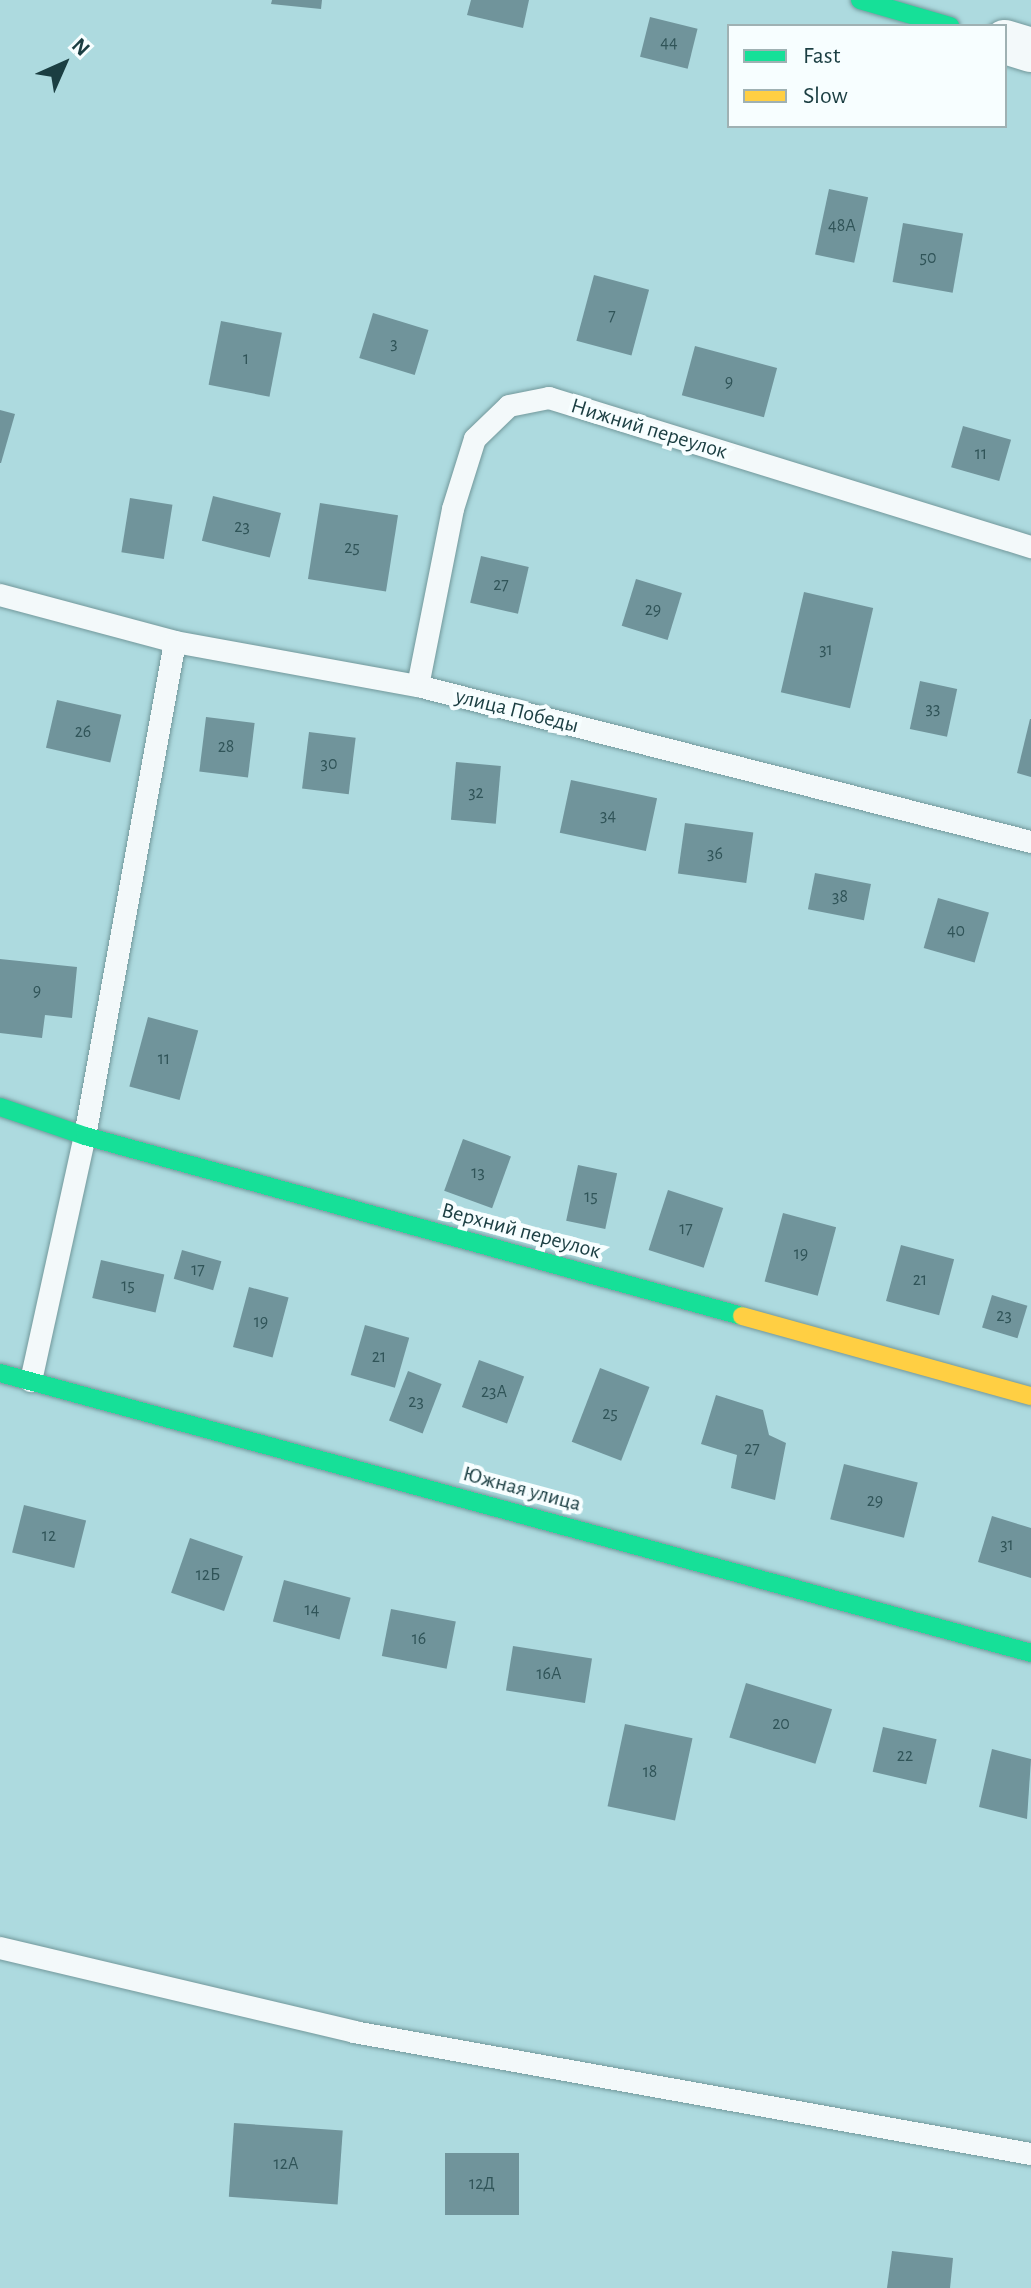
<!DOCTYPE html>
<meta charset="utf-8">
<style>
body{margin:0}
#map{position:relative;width:1031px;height:2288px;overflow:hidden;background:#addadf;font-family:"Alegreya Sans",sans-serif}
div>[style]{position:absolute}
.building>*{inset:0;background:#70949b;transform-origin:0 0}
.roads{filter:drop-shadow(0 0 2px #72989b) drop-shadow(0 0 2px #72989b)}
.lane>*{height:22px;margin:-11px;padding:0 11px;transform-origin:11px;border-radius:11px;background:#f3f9fa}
.street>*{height:44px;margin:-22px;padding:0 22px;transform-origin:22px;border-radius:22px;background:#f3f9fa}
.fast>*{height:18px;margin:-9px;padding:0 9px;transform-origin:9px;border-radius:9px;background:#16e098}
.slow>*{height:18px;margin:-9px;padding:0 9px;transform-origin:9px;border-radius:9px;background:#ffcf43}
span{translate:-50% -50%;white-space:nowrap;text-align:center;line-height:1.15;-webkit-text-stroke:8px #f7feff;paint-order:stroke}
.number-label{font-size:18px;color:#305458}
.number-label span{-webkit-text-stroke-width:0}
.street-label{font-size:22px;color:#1b3e42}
.legend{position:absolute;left:727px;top:24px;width:280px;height:104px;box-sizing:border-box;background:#f7feff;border:2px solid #9fb1b3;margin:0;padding:10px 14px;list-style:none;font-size:24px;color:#1b3e42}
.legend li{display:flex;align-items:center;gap:16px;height:40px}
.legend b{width:40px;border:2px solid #9fb1b3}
.north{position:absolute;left:24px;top:24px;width:80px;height:80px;-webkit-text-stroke:6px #f7feff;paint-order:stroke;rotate:45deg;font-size:22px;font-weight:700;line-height:32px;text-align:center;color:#1b3e42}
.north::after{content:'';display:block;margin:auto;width:28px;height:36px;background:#1b3e42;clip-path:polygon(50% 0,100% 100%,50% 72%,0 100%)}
</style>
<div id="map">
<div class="building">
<div style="clip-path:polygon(272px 0,322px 0,321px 9px,271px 4px)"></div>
<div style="clip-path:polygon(471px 0,529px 0,523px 28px,467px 15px)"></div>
<div style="left:650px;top:17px;width:49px;height:41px;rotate:14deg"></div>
<div style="left:829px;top:189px;width:40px;height:67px;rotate:12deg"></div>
<div style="left:903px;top:223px;width:61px;height:60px;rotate:10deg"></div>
<div style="left:594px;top:275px;width:57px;height:68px;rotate:15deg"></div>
<div style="left:373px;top:313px;width:58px;height:47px;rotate:17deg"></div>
<div style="left:221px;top:321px;width:62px;height:65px;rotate:11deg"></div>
<div style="left:695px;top:346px;width:85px;height:51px;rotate:15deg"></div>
<div style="clip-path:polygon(0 410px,15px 414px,1px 463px,0 463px)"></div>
<div style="left:963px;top:426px;width:50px;height:43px;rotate:16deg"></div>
<div style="left:213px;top:496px;width:70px;height:46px;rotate:14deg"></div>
<div style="left:130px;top:498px;width:43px;height:55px;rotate:9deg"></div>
<div style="left:320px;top:503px;width:79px;height:77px;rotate:9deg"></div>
<div style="left:481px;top:556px;width:49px;height:48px;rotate:13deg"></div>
<div style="left:636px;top:579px;width:48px;height:49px;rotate:17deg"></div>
<div style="left:804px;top:592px;width:71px;height:103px;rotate:13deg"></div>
<div style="left:920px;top:681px;width:38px;height:49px;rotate:12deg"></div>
<div style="left:57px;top:700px;width:66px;height:49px;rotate:13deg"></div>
<div style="left:206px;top:717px;width:49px;height:55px;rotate:7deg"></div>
<div style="clip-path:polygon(1030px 719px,1031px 719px,1031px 777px,1017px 773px)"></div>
<div style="left:309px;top:732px;width:47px;height:57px;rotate:7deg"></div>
<div style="left:456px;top:762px;width:45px;height:58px;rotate:5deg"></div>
<div style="left:571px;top:780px;width:88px;height:54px;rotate:12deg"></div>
<div style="left:685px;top:823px;width:69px;height:51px;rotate:8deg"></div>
<div style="left:815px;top:873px;width:57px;height:37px;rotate:11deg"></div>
<div style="left:938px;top:898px;width:53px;height:52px;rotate:16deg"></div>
<div style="clip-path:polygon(0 959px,77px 967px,72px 1018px,45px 1015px,42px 1038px,0 1033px)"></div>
<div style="left:148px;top:1017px;width:52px;height:72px;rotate:15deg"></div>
<div style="left:463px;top:1139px;width:51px;height:55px;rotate:20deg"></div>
<div style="left:578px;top:1165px;width:40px;height:57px;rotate:12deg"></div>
<div style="left:668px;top:1190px;width:58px;height:63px;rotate:18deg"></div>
<div style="left:783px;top:1213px;width:55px;height:71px;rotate:15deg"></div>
<div style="left:901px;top:1245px;width:55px;height:58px;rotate:15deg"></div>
<div style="left:182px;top:1250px;width:41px;height:30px;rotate:16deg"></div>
<div style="left:101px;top:1260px;width:65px;height:39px;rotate:13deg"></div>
<div style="left:249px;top:1287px;width:41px;height:62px;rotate:15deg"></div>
<div style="left:992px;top:1295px;width:37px;height:34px;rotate:17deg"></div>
<div style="left:365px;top:1325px;width:46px;height:52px;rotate:16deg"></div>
<div style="left:479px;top:1360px;width:48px;height:50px;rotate:20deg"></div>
<div style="left:600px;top:1368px;width:53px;height:79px;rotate:21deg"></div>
<div style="left:408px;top:1371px;width:36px;height:53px;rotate:21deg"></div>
<div style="clip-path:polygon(716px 1395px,763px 1410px,769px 1435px,786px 1443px,775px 1500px,731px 1488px,737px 1455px,701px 1444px)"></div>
<div style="left:844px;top:1464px;width:76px;height:57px;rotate:14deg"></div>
<div style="left:24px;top:1505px;width:64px;height:49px;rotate:14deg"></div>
<div style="clip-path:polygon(992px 1516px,1031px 1528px,1031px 1578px,978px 1562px)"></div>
<div style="left:190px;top:1538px;width:56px;height:58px;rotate:19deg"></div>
<div style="left:284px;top:1580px;width:69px;height:43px;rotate:15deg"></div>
<div style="left:391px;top:1609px;width:66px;height:48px;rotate:11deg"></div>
<div style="left:513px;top:1646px;width:80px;height:45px;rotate:9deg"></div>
<div style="left:746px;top:1683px;width:90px;height:57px;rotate:17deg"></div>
<div style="left:625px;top:1724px;width:69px;height:84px;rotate:12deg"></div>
<div style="left:883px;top:1727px;width:55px;height:46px;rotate:13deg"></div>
<div style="clip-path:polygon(992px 1749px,1031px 1759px,1027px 1819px,979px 1807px)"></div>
<div style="left:234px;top:2123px;width:109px;height:74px;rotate:4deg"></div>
<div style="left:445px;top:2153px;width:74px;height:62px"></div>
<div style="clip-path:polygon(892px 2251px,953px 2258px,950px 2288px,887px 2288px)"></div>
</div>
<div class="roads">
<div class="lane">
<div style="left:0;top:595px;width:181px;rotate:15deg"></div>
<div style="left:175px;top:642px;width:247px;rotate:10.3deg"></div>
<div style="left:418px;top:686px;width:633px;rotate:14.28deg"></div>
<div style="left:418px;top:686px;width:180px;rotate:-78.8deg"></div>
<div style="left:453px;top:509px;width:73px;rotate:-72.6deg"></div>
<div style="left:475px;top:439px;width:47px;rotate:-44.1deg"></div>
<div style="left:509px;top:406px;width:41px;rotate:-11.3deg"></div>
<div style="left:549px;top:398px;width:505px;rotate:17.18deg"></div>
<div style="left:31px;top:1381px;width:251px;rotate:-77.6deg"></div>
<div style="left:85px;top:1136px;width:502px;rotate:-79.67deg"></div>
<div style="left:0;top:1948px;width:364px;rotate:13.3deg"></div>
<div style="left:354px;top:2032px;width:688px;rotate:10.22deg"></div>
</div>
<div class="street">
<div style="left:1005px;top:42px;width:27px;rotate:17deg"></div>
</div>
<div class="fast">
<div style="left:860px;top:0;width:94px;rotate:16.1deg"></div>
<div style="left:0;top:1107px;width:90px;rotate:18.8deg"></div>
<div style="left:85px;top:1136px;width:681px;rotate:15.32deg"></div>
<div style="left:0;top:1373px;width:1068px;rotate:15.19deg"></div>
</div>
<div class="slow">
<div style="left:742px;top:1316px;width:300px;rotate:15.5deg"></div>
</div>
</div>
<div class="number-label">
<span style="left:669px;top:43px">44</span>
<span style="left:842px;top:226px">48А</span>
<span style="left:928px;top:258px">50</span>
<span style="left:612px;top:316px">7</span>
<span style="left:394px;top:344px">3</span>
<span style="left:246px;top:359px">1</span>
<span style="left:729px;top:382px">9</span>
<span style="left:981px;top:454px">11</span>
<span style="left:242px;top:527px">23</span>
<span style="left:352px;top:548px">25</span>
<span style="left:501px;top:585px">27</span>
<span style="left:653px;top:610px">29</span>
<span style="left:826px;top:650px">31</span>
<span style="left:933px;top:709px">33</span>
<span style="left:83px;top:732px">26</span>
<span style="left:226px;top:747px">28</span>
<span style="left:329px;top:764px">30</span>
<span style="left:476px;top:793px">32</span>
<span style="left:608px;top:816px">34</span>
<span style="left:715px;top:854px">36</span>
<span style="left:840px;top:897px">38</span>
<span style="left:956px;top:931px">40</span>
<span style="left:37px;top:991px">9</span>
<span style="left:164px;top:1059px">11</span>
<span style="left:478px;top:1173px">13</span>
<span style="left:591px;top:1197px">15</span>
<span style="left:686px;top:1229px">17</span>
<span style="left:801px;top:1254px">19</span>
<span style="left:198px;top:1270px">17</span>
<span style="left:920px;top:1280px">21</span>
<span style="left:128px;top:1286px">15</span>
<span style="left:1004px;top:1316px">23</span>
<span style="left:261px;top:1322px">19</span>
<span style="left:379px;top:1357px">21</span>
<span style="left:494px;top:1392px">23А</span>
<span style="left:416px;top:1402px">23</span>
<span style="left:610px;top:1414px">25</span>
<span style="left:752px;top:1449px">27</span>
<span style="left:875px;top:1501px">29</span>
<span style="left:49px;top:1536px">12</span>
<span style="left:1007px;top:1545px">31</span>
<span style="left:208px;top:1575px">12Б</span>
<span style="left:312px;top:1610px">14</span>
<span style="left:419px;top:1639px">16</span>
<span style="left:549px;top:1674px">16А</span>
<span style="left:781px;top:1724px">20</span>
<span style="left:905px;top:1756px">22</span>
<span style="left:650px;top:1772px">18</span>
<span style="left:286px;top:2164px">12А</span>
<span style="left:482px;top:2184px">12Д</span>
</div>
<div class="street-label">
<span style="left:649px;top:429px;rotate:17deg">Нижний переулок</span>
<span style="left:517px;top:711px;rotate:14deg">улица Победы</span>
<span style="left:521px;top:1231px;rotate:15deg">Верхний переулок</span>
<span style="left:522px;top:1489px;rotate:15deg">Южная улица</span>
</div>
<ul class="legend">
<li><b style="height:10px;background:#16e098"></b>Fast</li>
<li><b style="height:10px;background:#ffcf43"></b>Slow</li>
</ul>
<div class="north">N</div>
</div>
